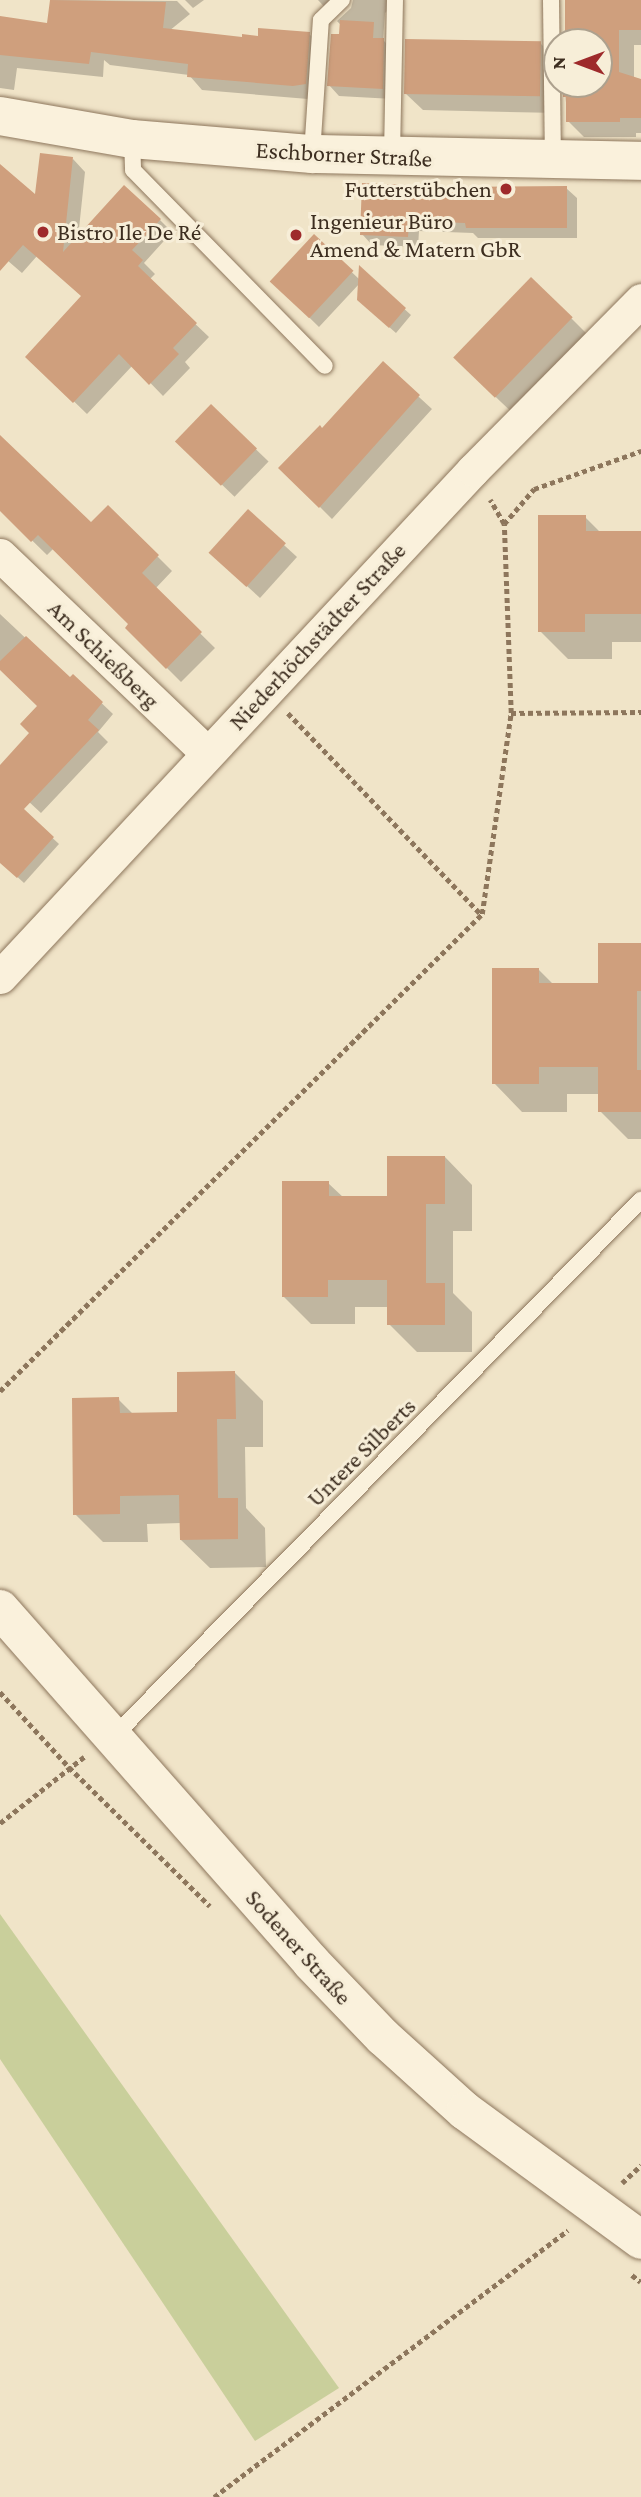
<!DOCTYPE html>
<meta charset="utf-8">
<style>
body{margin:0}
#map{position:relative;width:641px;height:2497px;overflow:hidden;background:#f0e4c8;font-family:"Crimson Pro",serif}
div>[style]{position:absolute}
.green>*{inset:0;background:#c9cf9b}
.shadow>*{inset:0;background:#0003;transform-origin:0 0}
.building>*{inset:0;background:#cf9f7d;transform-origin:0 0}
.path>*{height:4.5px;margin-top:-2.25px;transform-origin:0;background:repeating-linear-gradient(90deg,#8d765c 0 5px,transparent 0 8.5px)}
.roads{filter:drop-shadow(0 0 2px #8d765c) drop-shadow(0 0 2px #8d765c)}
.lane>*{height:16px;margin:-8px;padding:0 8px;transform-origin:8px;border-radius:8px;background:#faf1dc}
.street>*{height:33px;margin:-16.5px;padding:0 16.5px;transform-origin:16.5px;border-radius:16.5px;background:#faf1dc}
.secondary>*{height:38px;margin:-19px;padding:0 19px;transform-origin:19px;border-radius:19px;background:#faf1dc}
.dots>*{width:19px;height:19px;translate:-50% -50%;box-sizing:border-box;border:4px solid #f7eed8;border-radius:50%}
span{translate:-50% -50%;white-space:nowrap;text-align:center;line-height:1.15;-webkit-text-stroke:6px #f7eed8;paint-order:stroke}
.street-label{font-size:24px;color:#3d2e20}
.poi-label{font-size:24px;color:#3d2e20}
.right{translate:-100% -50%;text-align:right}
.left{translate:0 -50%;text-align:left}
.north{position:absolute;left:543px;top:28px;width:70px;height:70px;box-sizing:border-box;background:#f7eed8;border:2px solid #ada18e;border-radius:50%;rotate:270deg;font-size:19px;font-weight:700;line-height:28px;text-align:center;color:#3d2e20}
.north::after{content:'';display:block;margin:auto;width:24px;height:32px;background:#9e2a2b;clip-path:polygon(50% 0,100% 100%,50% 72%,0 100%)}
</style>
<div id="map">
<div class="green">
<div style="clip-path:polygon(0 1914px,339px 2388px,255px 2441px,0 2059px)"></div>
</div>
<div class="shadow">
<div style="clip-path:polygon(51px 0,177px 1px,190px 14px,169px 31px,244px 39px,309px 34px,323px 47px,308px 99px,202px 90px,189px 75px,110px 65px,104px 60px,103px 77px,17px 68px,14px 90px,0 88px,0 18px,75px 28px)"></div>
<div style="clip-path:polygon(185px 0,204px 0,193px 8px)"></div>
<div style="clip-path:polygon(318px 0,350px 0,332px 15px)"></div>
<div style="clip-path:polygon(353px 0,399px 0,385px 13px,383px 40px,394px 51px,393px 99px,339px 96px,329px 85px,352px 37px,337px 21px,351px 8px)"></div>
<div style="clip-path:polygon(567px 0,641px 0,641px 45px,634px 45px,634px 79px,641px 81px,641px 133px,636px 133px,636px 137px,584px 137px,568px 121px,564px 84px,599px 84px,599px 42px,567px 42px)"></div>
<div style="clip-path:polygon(540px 43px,557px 60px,559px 113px,423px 110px,405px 93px)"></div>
<div style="clip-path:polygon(73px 159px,85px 172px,78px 238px,160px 220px,172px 232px,144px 263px,155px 274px,149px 280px,209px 337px,185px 362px,190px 368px,163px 396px,133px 365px,87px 414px,28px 357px,83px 297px,37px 256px,22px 273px,0 254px,0 166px,36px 197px)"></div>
<div style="clip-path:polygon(566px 188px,577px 198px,577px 238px,478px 238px,473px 233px,419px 231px,418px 247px,372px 245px,362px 234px,454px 189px)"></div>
<div style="clip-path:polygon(314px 236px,360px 280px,360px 269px,411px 315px,396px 333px,365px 306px,360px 283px,319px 327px,272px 281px)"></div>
<div style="clip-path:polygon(571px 318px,597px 344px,522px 422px,482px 384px)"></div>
<div style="clip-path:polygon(383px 364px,432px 409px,332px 519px,281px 468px,323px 430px)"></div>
<div style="left:211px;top:406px;width:80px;height:49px;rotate:44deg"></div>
<div style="clip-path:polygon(0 438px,91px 525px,108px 507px,172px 571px,155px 589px,215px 648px,181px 682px,127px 628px,131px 624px,54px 548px,47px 555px,0 509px)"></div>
<div style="clip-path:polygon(248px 512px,297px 557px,260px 598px,224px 565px)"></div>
<div style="clip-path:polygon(585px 517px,600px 532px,641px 532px,641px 642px,612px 642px,612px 659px,568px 659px,540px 631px)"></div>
<div style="clip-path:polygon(0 614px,70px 680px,73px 676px,113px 714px,98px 732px,108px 742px,41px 813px,0 775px,0 767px,31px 733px,39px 706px,0 668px)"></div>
<div style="clip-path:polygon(20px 808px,59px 844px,24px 883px,0 861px,0 828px)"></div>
<div style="clip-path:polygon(641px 945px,641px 1139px,628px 1139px,600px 1111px,600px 1094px,567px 1094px,567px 1112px,522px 1112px,494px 1083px,539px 970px,554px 985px,600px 985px)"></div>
<div style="clip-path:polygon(445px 1157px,472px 1185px,472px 1231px,453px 1231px,453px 1293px,472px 1312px,472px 1352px,417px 1352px,389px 1324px,389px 1307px,355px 1307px,355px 1324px,311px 1324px,283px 1296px,328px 1183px,344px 1198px,389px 1198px)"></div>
<div style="clip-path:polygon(235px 1373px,263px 1401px,263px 1447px,245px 1447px,246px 1508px,265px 1528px,266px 1567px,210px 1568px,181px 1540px,181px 1523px,147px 1524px,148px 1542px,103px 1542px,75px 1514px,118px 1399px,133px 1414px,179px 1414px)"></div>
</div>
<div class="building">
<div style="clip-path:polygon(50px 0,166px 2px,163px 28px,242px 37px,242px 34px,258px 36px,258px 28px,310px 32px,306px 84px,293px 86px,187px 77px,188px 64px,91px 52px,89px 64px,0 55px,0 16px,47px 23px)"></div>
<div style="clip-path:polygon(565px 0,641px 0,641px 30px,619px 30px,619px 72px,641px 79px,641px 118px,620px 118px,620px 122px,566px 122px,566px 97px,563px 97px,563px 84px,599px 84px,599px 42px,565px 42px)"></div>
<div style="clip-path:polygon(340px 20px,374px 22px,373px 38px,384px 38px,383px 89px,327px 86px,331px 34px,339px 34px)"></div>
<div style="left:405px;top:39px;width:136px;height:55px;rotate:1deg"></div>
<div style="clip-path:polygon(40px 153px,73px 157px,63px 252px,124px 185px,161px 219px,132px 250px,143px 260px,138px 266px,197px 323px,173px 348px,179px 354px,149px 385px,119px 354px,73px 403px,25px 357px,81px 296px,23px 245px,0 271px,0 164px,35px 194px)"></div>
<div style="clip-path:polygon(362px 183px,454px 187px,567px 186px,567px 228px,466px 228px,465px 223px,409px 221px,408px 237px,360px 235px)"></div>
<div style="left:314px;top:234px;width:54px;height:65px;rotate:43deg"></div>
<div style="clip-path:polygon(359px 265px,406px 308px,389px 328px,357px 300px)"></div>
<div style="left:531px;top:277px;width:58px;height:112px;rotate:44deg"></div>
<div style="clip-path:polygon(383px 361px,420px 395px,319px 508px,278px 468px,320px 425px,322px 428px)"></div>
<div style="left:211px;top:404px;width:64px;height:52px;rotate:44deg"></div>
<div style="clip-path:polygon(0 435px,91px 522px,108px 505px,159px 555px,142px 573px,202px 632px,166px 669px,125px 628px,128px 624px,38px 535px,31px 542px,0 511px)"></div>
<div style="left:248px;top:509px;width:51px;height:59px;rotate:42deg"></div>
<div style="clip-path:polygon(538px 515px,586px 515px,586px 531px,641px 531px,641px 614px,585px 614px,585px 632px,538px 632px)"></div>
<div style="clip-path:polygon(26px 636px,70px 677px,73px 674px,103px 702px,88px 720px,99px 730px,24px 809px,54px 837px,17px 878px,0 863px,0 765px,29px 733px,20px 724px,37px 706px,0 670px,0 661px)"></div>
<div style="clip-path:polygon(598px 943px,641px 943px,641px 991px,637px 991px,637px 1070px,641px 1070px,641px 1112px,598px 1112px,598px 1067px,539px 1067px,539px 1084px,492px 1084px,492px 968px,539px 968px,539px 983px,598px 983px)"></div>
<div style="clip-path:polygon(387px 1156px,445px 1156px,445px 1204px,426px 1204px,426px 1283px,445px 1283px,445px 1325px,387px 1325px,387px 1280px,328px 1280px,328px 1297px,282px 1297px,282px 1181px,329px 1181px,329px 1196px,387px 1196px)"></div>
<div style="clip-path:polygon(235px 1371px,236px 1419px,217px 1419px,218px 1498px,238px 1498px,238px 1539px,180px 1540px,179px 1495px,120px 1496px,120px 1514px,73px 1515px,72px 1398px,119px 1397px,120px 1413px,177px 1412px,177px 1372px)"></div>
</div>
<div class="path">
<div style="left:504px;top:524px;width:46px;rotate:-49.4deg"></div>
<div style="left:534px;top:489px;width:114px;rotate:-19.6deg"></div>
<div style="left:288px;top:713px;width:279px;rotate:46.2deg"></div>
<div style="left:511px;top:713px;width:130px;rotate:-0.4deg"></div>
<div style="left:0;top:1391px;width:678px;rotate:-44.7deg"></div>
<div style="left:482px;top:914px;width:203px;rotate:-81.8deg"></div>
<div style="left:511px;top:713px;width:189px;rotate:-92.1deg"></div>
<div style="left:504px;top:524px;width:28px;rotate:-120deg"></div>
<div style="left:0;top:1692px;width:102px;rotate:47.4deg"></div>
<div style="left:69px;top:1767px;width:198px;rotate:44.6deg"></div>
<div style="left:0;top:1823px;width:107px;rotate:-38.2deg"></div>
<div style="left:622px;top:2183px;width:26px;rotate:-43deg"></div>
<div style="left:632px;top:2275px;width:11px;rotate:38deg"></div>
<div style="left:214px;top:2497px;width:443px;rotate:-37deg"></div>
</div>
<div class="roads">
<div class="lane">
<div style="left:551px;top:0;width:159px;rotate:89.3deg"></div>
<div style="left:132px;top:139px;width:31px;rotate:88deg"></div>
<div style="left:133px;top:170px;width:274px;rotate:45.6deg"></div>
<div style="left:312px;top:154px;width:134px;rotate:-86.2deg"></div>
<div style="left:321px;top:20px;width:29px;rotate:-44deg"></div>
<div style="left:392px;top:155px;width:155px;rotate:-88.9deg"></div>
<div style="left:114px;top:1736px;width:752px;rotate:-45.49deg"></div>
</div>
<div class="street">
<div style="left:0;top:555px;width:286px;rotate:43.7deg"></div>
<div style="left:0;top:977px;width:693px;rotate:-46.99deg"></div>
<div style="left:473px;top:470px;width:239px;rotate:-45.3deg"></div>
</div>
<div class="secondary">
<div style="left:0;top:116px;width:134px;rotate:9.9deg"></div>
<div style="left:132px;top:139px;width:181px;rotate:4.8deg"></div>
<div style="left:312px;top:154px;width:329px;rotate:1.2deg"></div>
<div style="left:0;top:1609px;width:470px;rotate:48.6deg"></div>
<div style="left:311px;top:1962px;width:104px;rotate:46.2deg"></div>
<div style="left:383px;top:2037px;width:110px;rotate:42.1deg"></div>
<div style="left:465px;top:2111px;width:218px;rotate:36.2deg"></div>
</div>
</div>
<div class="dots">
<div style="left:506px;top:189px;background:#9e2a2b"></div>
<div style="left:43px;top:232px;background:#9e2a2b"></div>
<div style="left:296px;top:235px;background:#9e2a2b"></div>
</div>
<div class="street-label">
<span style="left:344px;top:154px;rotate:3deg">Eschborner Straße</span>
<span style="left:317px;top:636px;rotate:-47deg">Niederhöchstädter Straße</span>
<span style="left:104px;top:654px;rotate:44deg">Am Schießberg</span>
<span style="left:361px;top:1452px;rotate:-45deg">Untere Silberts</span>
<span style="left:299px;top:1947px;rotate:48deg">Sodener Straße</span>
</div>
<div class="poi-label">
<span class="right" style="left:492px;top:189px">Futterstübchen</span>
<span class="left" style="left:310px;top:235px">Ingenieur Büro<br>Amend &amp; Matern GbR</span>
<span class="left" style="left:57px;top:232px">Bistro Ile De Ré</span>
</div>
<div class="north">N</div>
</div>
